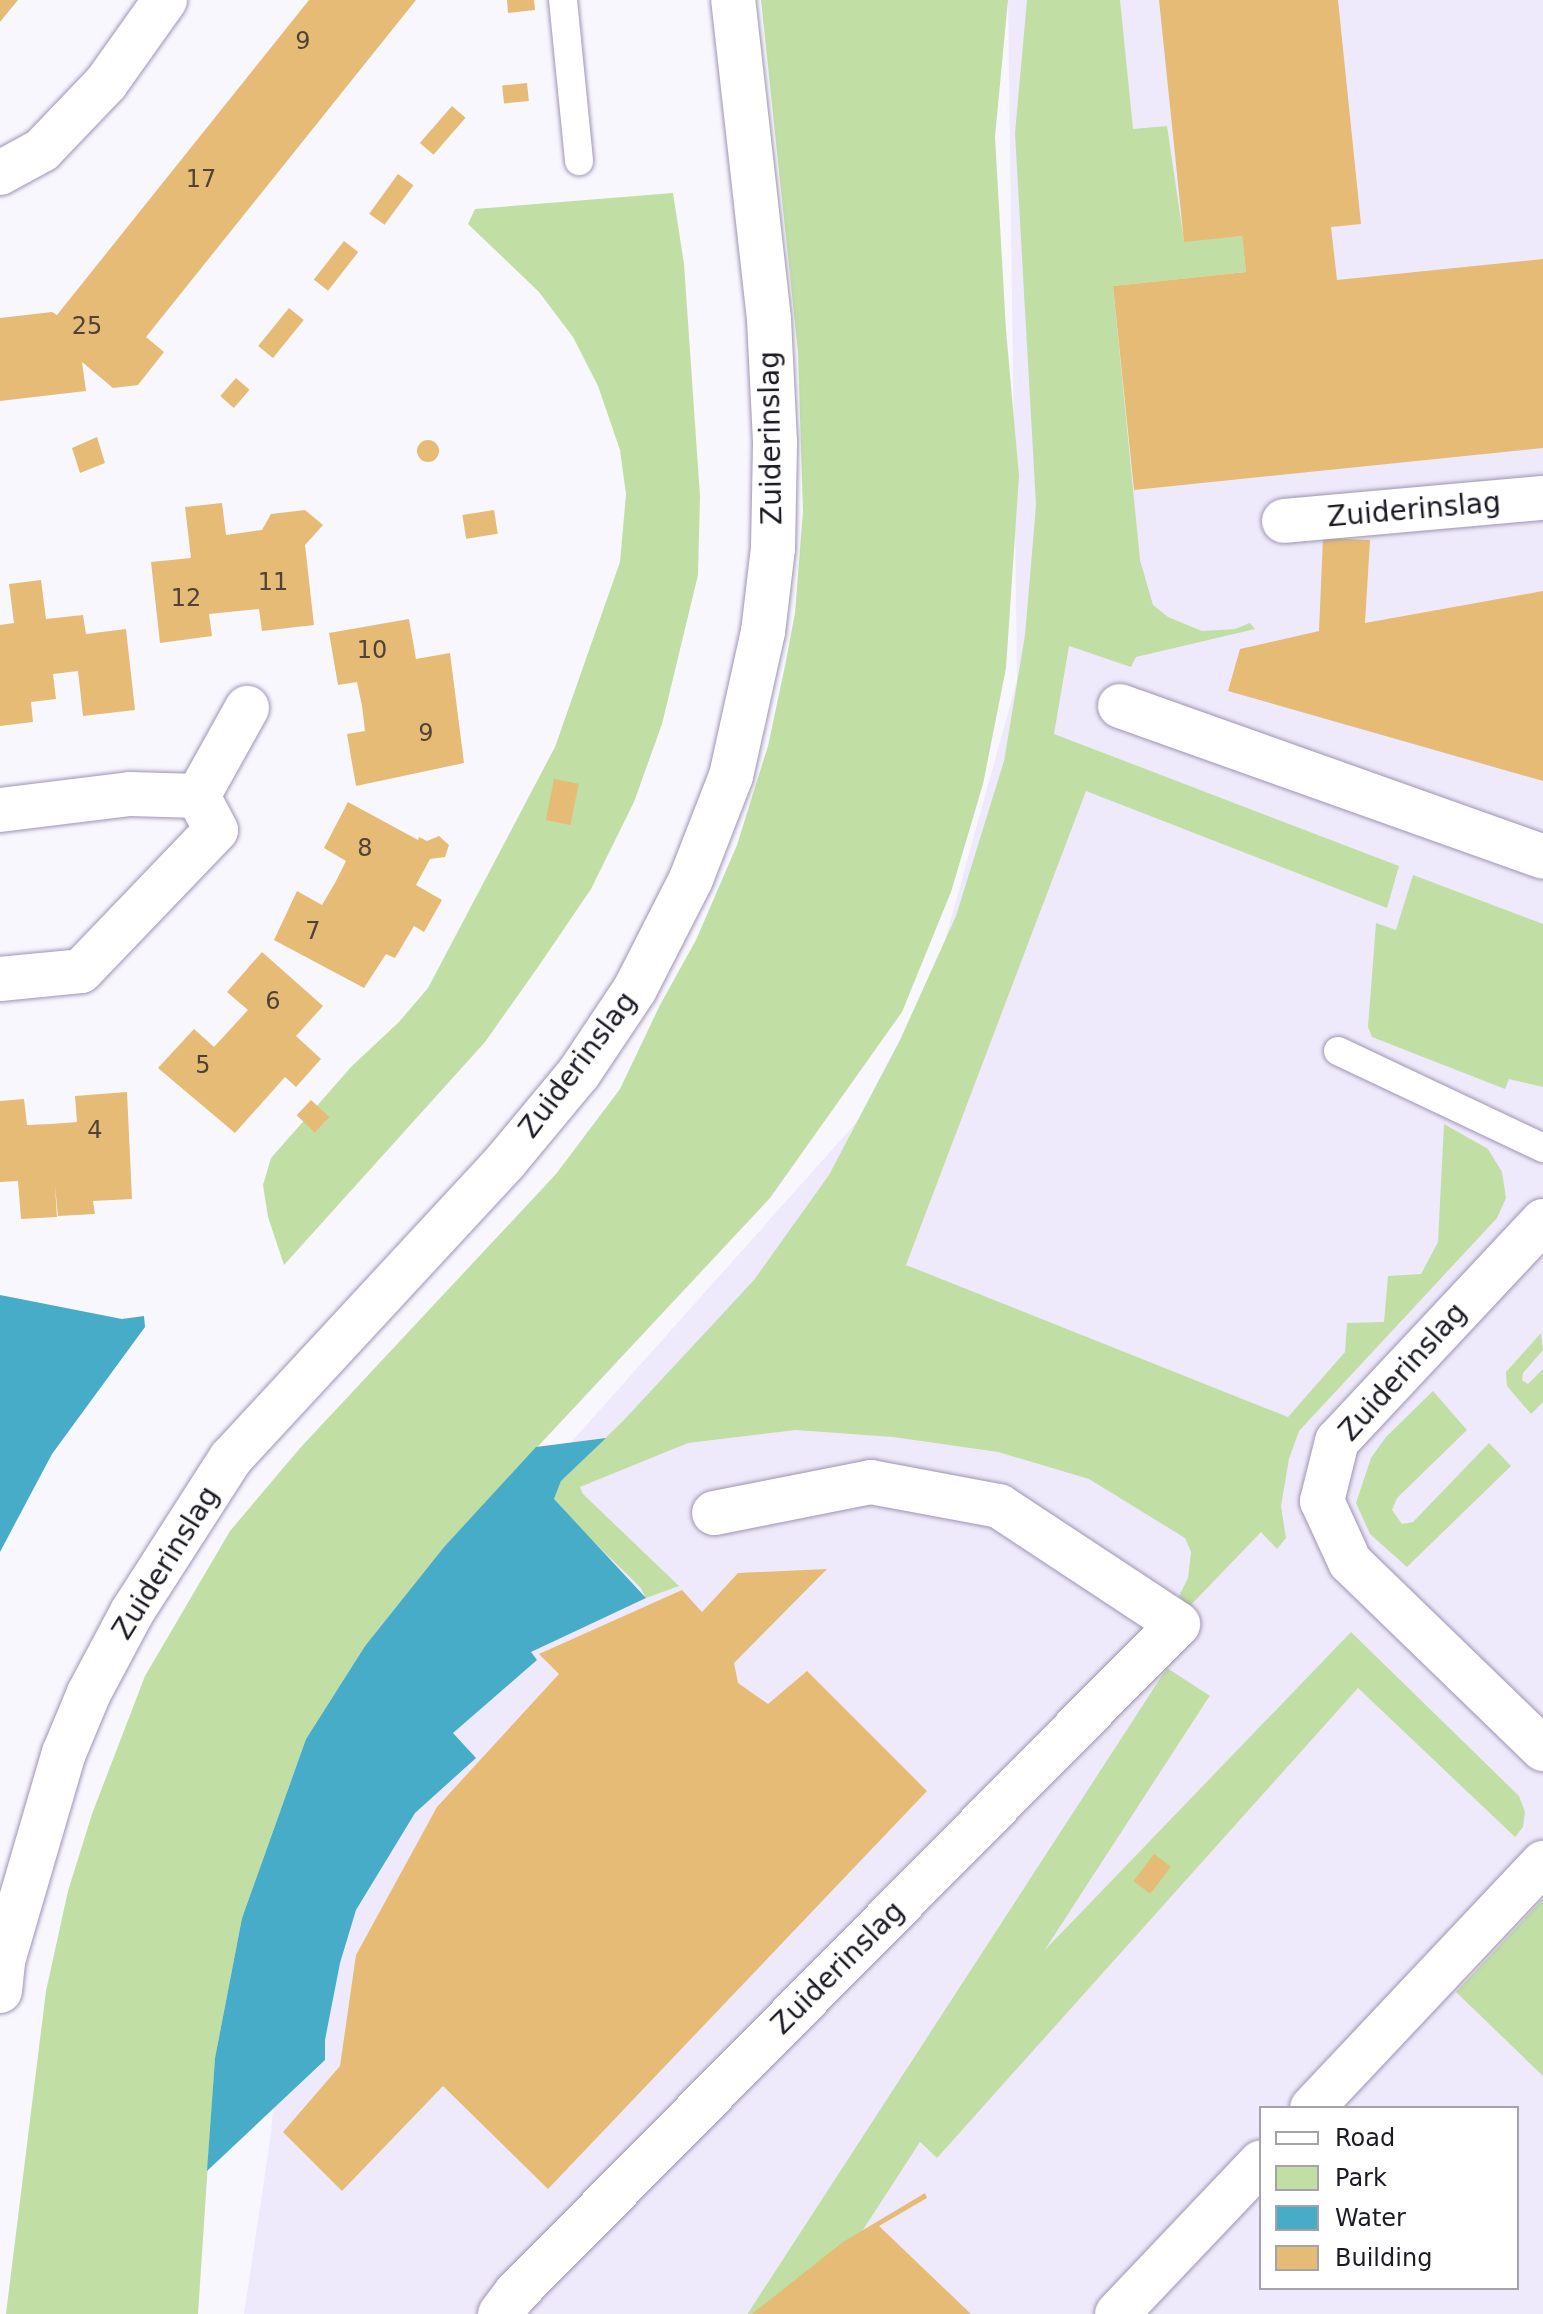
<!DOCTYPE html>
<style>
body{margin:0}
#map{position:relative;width:1543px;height:2314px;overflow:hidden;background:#f9f7fe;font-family:"DejaVu Sans",sans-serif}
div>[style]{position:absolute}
.built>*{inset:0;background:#efeafb}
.green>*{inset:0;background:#c1dea5;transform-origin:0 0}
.water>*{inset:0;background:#47acc7}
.building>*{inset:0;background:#e5bb75;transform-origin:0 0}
.round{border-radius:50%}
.roads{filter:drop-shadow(0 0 2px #9e94b3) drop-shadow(0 0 2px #9e94b3)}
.service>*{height:28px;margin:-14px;padding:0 14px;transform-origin:14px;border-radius:14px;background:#fff}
.minor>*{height:44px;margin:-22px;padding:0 22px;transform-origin:22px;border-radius:22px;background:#fff}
.tertiary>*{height:44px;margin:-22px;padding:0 22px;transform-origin:22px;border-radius:22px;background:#fff}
span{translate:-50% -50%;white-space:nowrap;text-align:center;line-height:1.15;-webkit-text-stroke:6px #fff;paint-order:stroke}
.number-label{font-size:24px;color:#4f4239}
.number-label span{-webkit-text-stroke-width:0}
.street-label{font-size:28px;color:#1d1a25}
.legend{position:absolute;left:1259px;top:2106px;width:260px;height:184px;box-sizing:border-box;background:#fff;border:2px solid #a5a3a8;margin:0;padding:10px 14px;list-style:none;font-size:24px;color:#1d1a25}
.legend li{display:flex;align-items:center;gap:16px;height:40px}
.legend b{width:40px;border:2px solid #a5a3a8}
</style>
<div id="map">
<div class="built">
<div style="clip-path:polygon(evenodd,1008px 0,1543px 0,1543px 2314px,244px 2314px,271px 2133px,286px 1944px,523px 1496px,912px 1060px,1017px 680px,1008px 0,1261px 2108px,1517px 2108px,1517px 2288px,1261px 2288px,1261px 2108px)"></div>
</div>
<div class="green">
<div style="clip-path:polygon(761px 0,1008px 0,995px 137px,1006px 330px,1019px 476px,1006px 668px,983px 784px,951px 892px,902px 1012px,770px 1198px,444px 1547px,365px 1646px,306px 1739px,242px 1918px,215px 2058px,198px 2314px,6px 2314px,46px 1991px,68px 1891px,92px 1814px,145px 1676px,230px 1531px,301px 1447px,556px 1174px,620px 1089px,660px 1005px,696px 940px,737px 845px,768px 746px,786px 661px,795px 613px,803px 511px,798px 352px)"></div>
<div style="clip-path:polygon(1027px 0,1120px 0,1133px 129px,1167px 126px,1184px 241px,1242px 236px,1246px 272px,1113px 286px,1140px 560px,1153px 605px,1168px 617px,1202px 631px,1235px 629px,1250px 623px,1255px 629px,1136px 657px,1131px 667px,1069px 646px,1054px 734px,1399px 866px,1387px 908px,1086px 791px,906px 1265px,1288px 1417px,1345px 1352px,1347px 1323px,1384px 1322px,1388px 1276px,1421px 1274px,1438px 1242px,1444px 1124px,1488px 1149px,1502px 1172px,1506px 1198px,1497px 1218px,1299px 1431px,1289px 1459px,1281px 1506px,1286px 1538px,1277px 1549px,1261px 1532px,1189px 1607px,1179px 1596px,1188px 1578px,1191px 1552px,1185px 1538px,1089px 1479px,998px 1452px,893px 1437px,796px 1430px,688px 1443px,580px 1487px,583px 1494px,679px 1586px,646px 1598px,640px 1587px,558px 1507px,554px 1499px,561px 1481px,623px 1421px,754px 1280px,829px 1175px,900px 1040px,956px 916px,1004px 761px,1025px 635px,1036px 505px,1015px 133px)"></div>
<div style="clip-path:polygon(673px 193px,684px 264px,700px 496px,698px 575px,662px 724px,634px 802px,591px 889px,538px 967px,485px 1042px,284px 1265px,268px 1217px,263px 1185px,271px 1158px,352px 1066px,399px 1022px,428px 988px,555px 747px,620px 562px,626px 494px,620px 450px,598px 386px,573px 337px,539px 292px,468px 224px,475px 209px)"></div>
<div style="clip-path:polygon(1413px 875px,1543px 924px,1543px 1087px,1509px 1079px,1505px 1089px,1372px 1037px,1368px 1027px,1376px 923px,1396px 930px)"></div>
<div style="clip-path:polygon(1541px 1333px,1543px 1350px,1523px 1373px,1522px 1380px,1528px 1384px,1543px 1369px,1543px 1402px,1531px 1414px,1507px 1386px,1506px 1372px)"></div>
<div style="clip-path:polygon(1433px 1391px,1467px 1430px,1397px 1498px,1392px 1510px,1402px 1524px,1413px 1522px,1489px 1443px,1511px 1466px,1407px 1567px,1370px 1534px,1356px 1503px,1371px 1458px,1386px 1437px)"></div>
<div style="clip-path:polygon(1351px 1632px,1519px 1796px,1525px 1812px,1523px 1827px,1515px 1837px,1358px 1688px,937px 2158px,889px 2112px)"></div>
<div style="left:1167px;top:1668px;width:51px;height:895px;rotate:33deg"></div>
<div style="clip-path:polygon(1543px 1899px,1543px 2076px,1456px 1992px)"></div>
</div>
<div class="water">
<div style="clip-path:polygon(0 1295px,122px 1319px,144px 1316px,145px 1327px,52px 1454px,0 1552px)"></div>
<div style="clip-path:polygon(606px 1438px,561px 1481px,554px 1499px,646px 1598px,531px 1652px,537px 1660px,453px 1733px,476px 1758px,415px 1813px,356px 1910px,340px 1963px,325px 2040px,325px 2060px,207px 2171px,215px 2058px,242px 1918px,306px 1739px,365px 1646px,444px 1547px,536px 1447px)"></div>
</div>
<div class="building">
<div style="clip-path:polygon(0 0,18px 0,0 22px)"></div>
<div style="clip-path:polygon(309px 0,416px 0,146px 337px,164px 352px,138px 385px,113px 388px,82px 362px,86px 391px,0 401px,0 318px,52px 312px,57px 315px)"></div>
<div style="clip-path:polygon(507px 0,534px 0,535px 10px,508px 13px)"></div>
<div style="clip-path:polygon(1159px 0,1338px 0,1361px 224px,1331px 227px,1337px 280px,1543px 259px,1543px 448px,1134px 490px,1113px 286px,1246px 272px,1242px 236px,1184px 242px)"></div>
<div style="left:527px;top:83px;width:18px;height:25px;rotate:84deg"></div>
<div style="left:452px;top:106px;width:18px;height:49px;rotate:41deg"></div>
<div style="left:398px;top:174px;width:19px;height:49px;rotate:36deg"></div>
<div style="left:344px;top:241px;width:18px;height:49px;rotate:38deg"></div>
<div style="left:289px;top:308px;width:19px;height:49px;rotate:39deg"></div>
<div style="left:236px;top:378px;width:18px;height:24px;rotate:41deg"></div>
<div style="clip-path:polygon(97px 437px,105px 463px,80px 473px,72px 448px)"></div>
<div class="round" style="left:417px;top:440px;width:22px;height:22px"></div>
<div style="clip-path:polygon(222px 503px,226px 535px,262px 530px,271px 514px,305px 510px,323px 525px,305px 545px,314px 625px,262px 631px,259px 609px,209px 614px,212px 636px,160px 643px,151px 562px,191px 558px,185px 507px)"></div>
<div style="left:494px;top:510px;width:24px;height:32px;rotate:81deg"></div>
<div style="clip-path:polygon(1323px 538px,1370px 540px,1365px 623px,1543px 591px,1543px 781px,1228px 691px,1240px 649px,1319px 631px)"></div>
<div style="clip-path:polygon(41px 580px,46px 619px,83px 615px,86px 634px,126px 629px,135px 710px,83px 716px,78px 671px,53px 674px,56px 699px,31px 702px,33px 722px,0 726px,0 625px,14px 623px,9px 584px)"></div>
<div style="clip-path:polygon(409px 619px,416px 659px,450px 653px,464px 763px,356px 786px,347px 734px,365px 731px,362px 706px,357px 682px,338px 685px,329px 633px)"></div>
<div style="left:554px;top:779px;width:25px;height:42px;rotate:11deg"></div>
<div style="clip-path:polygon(348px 802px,418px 840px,419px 837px,427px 841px,439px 836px,449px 845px,445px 857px,430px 859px,416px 885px,442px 900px,424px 932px,414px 926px,395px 958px,386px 954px,364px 988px,274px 940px,297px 891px,322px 905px,335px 883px,346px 861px,324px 848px)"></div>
<div style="clip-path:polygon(262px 952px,323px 1006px,296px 1036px,321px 1059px,296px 1087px,285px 1077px,235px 1133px,158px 1068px,194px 1029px,214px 1047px,248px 1010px,227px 992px)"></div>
<div style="clip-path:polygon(127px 1092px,132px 1199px,93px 1201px,95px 1214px,58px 1216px,55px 1186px,57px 1217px,21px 1219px,18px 1181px,0 1182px,0 1101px,24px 1099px,27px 1125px,51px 1124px,77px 1122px,75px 1096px)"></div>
<div style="left:311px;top:1100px;width:25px;height:21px;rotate:43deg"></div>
<div style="clip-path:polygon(827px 1569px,734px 1663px,738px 1683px,768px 1704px,807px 1671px,927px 1791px,548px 2189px,443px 2086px,342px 2191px,283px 2132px,340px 2066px,356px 1955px,437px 1807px,559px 1674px,539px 1654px,682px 1590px,702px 1612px,738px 1573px)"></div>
<div style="left:1154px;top:1854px;width:21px;height:34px;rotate:37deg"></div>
<div style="clip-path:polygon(925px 2193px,927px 2198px,879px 2226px,971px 2314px,752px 2314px,843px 2242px)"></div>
</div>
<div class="roads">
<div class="service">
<div style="left:563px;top:0;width:162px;rotate:84.3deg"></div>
<div style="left:1338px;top:1051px;width:227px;rotate:25.3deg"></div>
</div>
<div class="minor">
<div style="left:0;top:173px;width:48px;rotate:-28.7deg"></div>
<div style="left:42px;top:150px;width:93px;rotate:-46.3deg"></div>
<div style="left:106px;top:83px;width:102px;rotate:-54.6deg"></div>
<div style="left:1284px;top:521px;width:260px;rotate:-5.1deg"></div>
<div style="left:1120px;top:706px;width:449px;rotate:19.6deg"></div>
<div style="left:198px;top:796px;width:101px;rotate:-60.9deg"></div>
<div style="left:0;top:810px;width:131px;rotate:-7deg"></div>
<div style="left:130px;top:794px;width:68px;rotate:1.7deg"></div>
<div style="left:0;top:979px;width:81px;rotate:-5.6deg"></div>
<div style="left:81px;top:971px;width:195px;rotate:-46.2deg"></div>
<div style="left:216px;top:830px;width:38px;rotate:-118deg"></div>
<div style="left:1543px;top:1221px;width:301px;rotate:133.1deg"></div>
<div style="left:1337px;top:1441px;width:62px;rotate:104deg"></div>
<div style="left:1322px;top:1501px;width:67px;rotate:65.3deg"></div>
<div style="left:1350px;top:1562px;width:269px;rotate:44.1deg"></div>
<div style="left:1312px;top:2108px;width:337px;rotate:-46.7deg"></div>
<div style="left:500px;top:2314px;width:26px;rotate:-53deg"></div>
<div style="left:516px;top:2293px;width:941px;rotate:-45.3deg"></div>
<div style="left:1178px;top:1624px;width:214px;rotate:-146.6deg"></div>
<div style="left:999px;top:1506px;width:130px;rotate:-169.4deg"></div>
<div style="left:871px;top:1482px;width:160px;rotate:168.8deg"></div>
<div style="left:1117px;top:2314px;width:209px;rotate:-46.5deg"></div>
</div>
<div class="tertiary">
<div style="left:0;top:1991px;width:30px;rotate:-84deg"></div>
<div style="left:3px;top:1961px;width:217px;rotate:-73.7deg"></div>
<div style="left:64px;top:1753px;width:65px;rotate:-67.4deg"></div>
<div style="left:89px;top:1693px;width:92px;rotate:-62deg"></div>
<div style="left:132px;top:1612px;width:183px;rotate:-57.3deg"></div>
<div style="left:231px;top:1458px;width:403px;rotate:-47.2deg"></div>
<div style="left:505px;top:1162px;width:116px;rotate:-50.3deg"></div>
<div style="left:579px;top:1073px;width:101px;rotate:-56.3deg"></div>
<div style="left:635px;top:989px;width:123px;rotate:-63deg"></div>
<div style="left:691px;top:879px;width:110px;rotate:-68.8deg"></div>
<div style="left:731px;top:776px;width:148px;rotate:-77.5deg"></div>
<div style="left:763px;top:632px;width:85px;rotate:-83.2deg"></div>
<div style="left:773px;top:548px;width:106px;rotate:-88.9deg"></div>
<div style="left:775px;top:442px;width:123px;rotate:-92.8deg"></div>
<div style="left:769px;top:319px;width:321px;rotate:-96.4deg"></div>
</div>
</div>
<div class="number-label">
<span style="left:303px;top:42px">9</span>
<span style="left:201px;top:180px">17</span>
<span style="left:87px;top:327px">25</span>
<span style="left:273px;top:583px">11</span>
<span style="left:186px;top:599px">12</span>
<span style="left:372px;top:651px">10</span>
<span style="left:426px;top:734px">9</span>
<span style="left:365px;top:849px">8</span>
<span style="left:313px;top:932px">7</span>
<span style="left:273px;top:1002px">6</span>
<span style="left:203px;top:1066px">5</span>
<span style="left:95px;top:1131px">4</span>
</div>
<div class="street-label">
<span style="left:771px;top:438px;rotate:-91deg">Zuiderinslag</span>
<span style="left:1414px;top:510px;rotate:-5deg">Zuiderinslag</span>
<span style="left:578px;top:1065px;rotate:-53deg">Zuiderinslag</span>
<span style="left:1403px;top:1372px;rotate:-48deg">Zuiderinslag</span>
<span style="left:166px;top:1563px;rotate:-58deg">Zuiderinslag</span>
<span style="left:838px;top:1968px;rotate:-45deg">Zuiderinslag</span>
</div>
<ul class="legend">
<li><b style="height:10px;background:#fff"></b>Road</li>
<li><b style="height:22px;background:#c1dea5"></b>Park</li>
<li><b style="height:22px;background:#47acc7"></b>Water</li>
<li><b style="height:22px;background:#e5bb75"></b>Building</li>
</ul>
</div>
